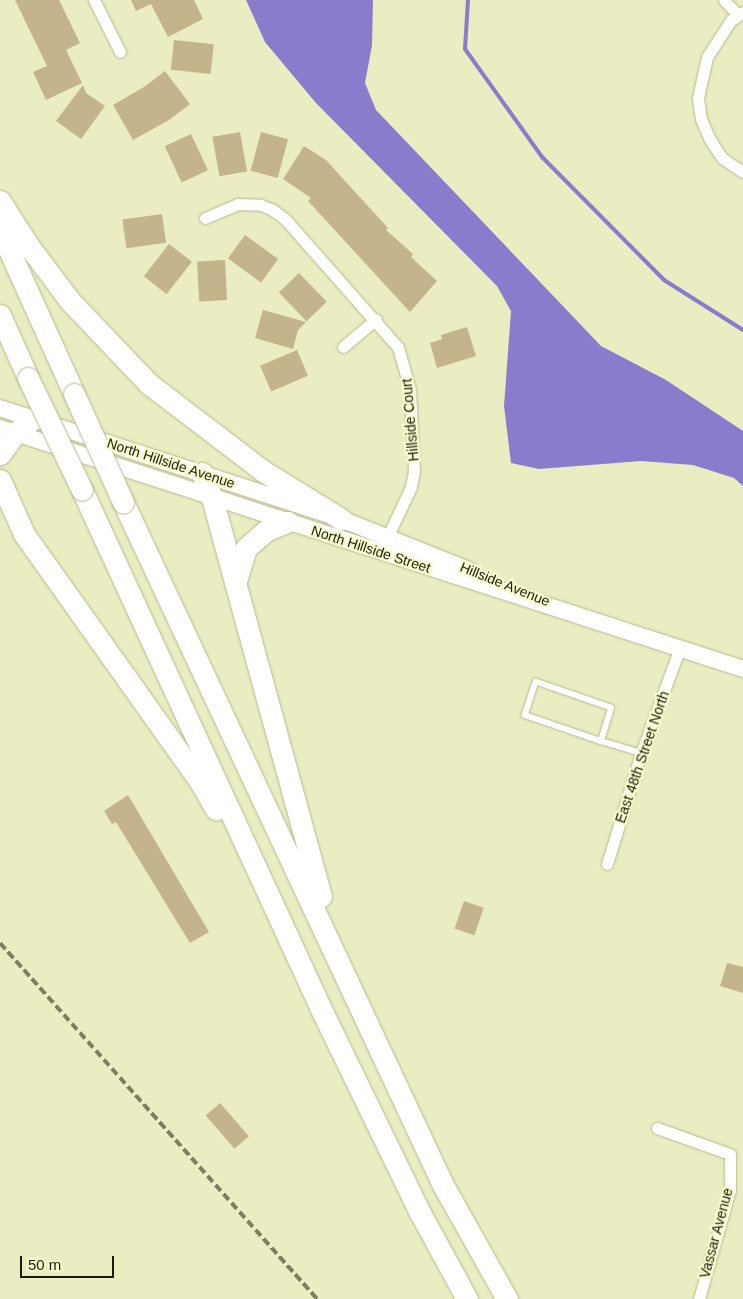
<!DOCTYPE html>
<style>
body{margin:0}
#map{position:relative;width:743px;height:1299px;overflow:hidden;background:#eaecc1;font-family:Helvetica,sans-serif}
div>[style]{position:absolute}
.water>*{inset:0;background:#897ccd}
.stream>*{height:4px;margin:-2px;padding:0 2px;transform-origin:2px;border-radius:2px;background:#897ccd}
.building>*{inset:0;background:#c4b48c;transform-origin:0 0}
.roads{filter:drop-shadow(0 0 1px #b7b98f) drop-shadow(0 0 1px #b7b98f)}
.lane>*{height:5.5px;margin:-2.75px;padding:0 2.75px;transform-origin:2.75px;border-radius:2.75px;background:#fff}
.street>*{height:11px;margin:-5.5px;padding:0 5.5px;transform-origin:5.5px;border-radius:5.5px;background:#fff}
.secondary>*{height:16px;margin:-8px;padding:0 8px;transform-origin:8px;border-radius:8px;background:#fff}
.highway>*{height:21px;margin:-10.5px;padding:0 10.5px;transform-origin:10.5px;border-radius:10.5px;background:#fff}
.rail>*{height:4px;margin-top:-2px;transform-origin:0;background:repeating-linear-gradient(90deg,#7e7f62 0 8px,transparent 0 12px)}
.bridges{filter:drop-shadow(0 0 1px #b7b98f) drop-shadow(0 0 1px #b7b98f)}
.highway-bridge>*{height:21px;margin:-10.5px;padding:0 10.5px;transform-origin:10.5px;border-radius:10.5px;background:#fff}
span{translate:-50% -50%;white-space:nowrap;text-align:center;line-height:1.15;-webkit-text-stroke:4.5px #f8face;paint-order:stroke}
.street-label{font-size:14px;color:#1b1c0c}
.scale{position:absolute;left:20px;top:1256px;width:94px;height:22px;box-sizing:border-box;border:2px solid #1b1c0c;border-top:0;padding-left:6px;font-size:15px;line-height:18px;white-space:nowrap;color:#1b1c0c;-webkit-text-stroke:4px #f8face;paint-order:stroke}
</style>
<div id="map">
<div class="water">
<div style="clip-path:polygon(246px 0,373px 0,372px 45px,365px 83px,376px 110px,601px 346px,666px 380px,743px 431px,743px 486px,734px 478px,693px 465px,641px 461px,539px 469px,511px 463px,504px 406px,511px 311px,497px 286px,316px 103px,265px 42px)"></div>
</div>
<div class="stream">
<div style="left:468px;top:0;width:49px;rotate:93.5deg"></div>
<div style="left:465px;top:49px;width:133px;rotate:54.5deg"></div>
<div style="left:542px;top:157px;width:173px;rotate:45.2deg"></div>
<div style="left:664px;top:280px;width:93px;rotate:32.3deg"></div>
</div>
<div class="building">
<div style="clip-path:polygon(15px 0,59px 0,80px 43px,66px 50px,82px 83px,46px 100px,33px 72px,47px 66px)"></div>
<div style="clip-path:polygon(131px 0,194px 0,203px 19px,168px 37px,151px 4px,136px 11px)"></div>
<div style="left:174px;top:40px;width:40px;height:30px;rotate:6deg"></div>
<div style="clip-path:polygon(165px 71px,190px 104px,169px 120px,133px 140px,113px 105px,144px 87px)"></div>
<div style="clip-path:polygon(83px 85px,86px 93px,105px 106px,81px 139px,56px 121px)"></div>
<div style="left:240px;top:132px;width:40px;height:28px;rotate:80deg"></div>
<div style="left:261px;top:132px;width:28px;height:40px;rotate:15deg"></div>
<div style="left:191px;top:134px;width:40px;height:29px;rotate:65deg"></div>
<div style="clip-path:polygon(304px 146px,326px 160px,388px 228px,386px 230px,413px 254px,411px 257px,437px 281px,410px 312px,308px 201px,311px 198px,283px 179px)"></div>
<div style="left:162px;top:214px;width:29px;height:40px;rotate:82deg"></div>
<div style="left:245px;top:235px;width:41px;height:29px;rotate:36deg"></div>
<div style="left:169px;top:244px;width:29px;height:41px;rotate:38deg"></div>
<div style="left:225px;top:260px;width:40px;height:28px;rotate:87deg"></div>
<div style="left:299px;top:273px;width:40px;height:28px;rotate:46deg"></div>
<div style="clip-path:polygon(263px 310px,306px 322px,298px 330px,293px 349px,255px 338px)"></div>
<div style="clip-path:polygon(467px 327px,476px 356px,437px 368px,430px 343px,442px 339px,441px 335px)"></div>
<div style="left:297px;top:350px;width:28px;height:40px;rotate:67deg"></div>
<div style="clip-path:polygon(128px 795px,209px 932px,190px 943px,116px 822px,112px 824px,104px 811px)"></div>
<div style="left:464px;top:901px;width:21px;height:29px;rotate:19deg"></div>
<div style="clip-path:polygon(727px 963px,743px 967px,743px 993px,720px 986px)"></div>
<div style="left:220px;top:1103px;width:44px;height:19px;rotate:49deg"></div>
</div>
<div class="roads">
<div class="lane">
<div style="left:601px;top:741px;width:34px;rotate:-73deg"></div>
<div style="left:611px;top:708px;width:79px;rotate:-160.9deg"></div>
<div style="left:536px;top:682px;width:35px;rotate:108deg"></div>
<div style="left:525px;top:715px;width:80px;rotate:18.9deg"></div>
<div style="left:601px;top:741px;width:42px;rotate:16.7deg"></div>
</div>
<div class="street">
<div style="left:94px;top:0;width:58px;rotate:63.4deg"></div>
<div style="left:724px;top:0;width:21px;rotate:47deg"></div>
<div style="left:743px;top:12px;width:14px;rotate:146deg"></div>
<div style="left:731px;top:20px;width:44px;rotate:123deg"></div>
<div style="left:707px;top:57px;width:42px;rotate:102.4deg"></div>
<div style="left:698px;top:98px;width:21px;rotate:82deg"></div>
<div style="left:701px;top:119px;width:21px;rotate:67deg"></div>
<div style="left:709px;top:138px;width:24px;rotate:57deg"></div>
<div style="left:722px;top:158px;width:25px;rotate:34deg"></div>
<div style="left:205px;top:218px;width:36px;rotate:-23deg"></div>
<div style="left:238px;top:204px;width:23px;rotate:2deg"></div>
<div style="left:261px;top:205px;width:13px;rotate:23deg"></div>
<div style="left:273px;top:210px;width:15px;rotate:37deg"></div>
<div style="left:285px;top:219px;width:171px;rotate:48.6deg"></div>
<div style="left:398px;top:347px;width:45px;rotate:74.4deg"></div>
<div style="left:410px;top:390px;width:81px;rotate:87.2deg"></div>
<div style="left:414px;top:471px;width:16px;rotate:101deg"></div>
<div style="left:411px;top:487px;width:63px;rotate:115.3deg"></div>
<div style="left:343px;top:347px;width:43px;rotate:-40.3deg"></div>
<div style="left:607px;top:864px;width:116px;rotate:-73deg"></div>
<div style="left:641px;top:753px;width:110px;rotate:-69.7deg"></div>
<div style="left:657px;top:1128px;width:77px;rotate:19.6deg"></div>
<div style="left:730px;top:1154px;width:36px;rotate:90deg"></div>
<div style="left:730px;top:1190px;width:113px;rotate:105.9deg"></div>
</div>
<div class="secondary">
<div style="left:0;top:408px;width:359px;rotate:18deg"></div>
<div style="left:341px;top:519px;width:140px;rotate:21.8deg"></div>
<div style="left:0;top:428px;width:781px;rotate:17.97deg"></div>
</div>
<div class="highway">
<div style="left:0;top:201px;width:52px;rotate:57.5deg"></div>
<div style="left:28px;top:245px;width:70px;rotate:53.1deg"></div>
<div style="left:70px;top:301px;width:115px;rotate:46.4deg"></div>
<div style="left:149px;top:384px;width:143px;rotate:37.3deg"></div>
<div style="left:263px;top:471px;width:92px;rotate:31.6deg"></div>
<div style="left:0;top:230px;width:180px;rotate:65.7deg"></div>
<div style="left:0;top:315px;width:69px;rotate:66deg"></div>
<div style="left:0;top:454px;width:26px;rotate:-54deg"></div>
<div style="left:15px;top:433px;width:23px;rotate:-38deg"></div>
<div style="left:202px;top:473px;width:27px;rotate:68deg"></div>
<div style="left:212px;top:498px;width:413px;rotate:74.7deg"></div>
<div style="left:0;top:480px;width:59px;rotate:66deg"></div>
<div style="left:24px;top:534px;width:302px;rotate:54.6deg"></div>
<div style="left:199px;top:780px;width:34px;rotate:60deg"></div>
<div style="left:82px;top:490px;width:571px;rotate:65.27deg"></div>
<div style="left:321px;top:1009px;width:225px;rotate:64.1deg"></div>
<div style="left:419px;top:1211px;width:100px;rotate:61.4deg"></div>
<div style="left:123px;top:502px;width:754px;rotate:64.9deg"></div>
<div style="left:443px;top:1185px;width:131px;rotate:60.7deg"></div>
<div style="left:236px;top:581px;width:34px;rotate:-73deg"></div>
<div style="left:246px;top:548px;width:28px;rotate:-41deg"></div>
<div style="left:267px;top:530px;width:22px;rotate:-22deg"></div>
</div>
</div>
<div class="rail">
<div style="left:0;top:943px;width:477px;rotate:48.3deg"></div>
</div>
<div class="bridges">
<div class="highway-bridge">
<div style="left:28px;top:378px;width:124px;rotate:64.3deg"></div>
<div style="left:74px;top:394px;width:119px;rotate:65.6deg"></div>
</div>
</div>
<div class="street-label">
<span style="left:410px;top:420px;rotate:-95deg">Hillside Court</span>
<span style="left:171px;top:463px;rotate:18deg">North Hillside Avenue</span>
<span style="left:371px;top:549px;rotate:18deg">North Hillside Street</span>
<span style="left:505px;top:584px;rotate:22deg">Hillside Avenue</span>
<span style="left:642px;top:757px;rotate:-71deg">East 48th Street North</span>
<span style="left:716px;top:1233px;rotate:-75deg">Vassar Avenue</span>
</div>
<div class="scale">50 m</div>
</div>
